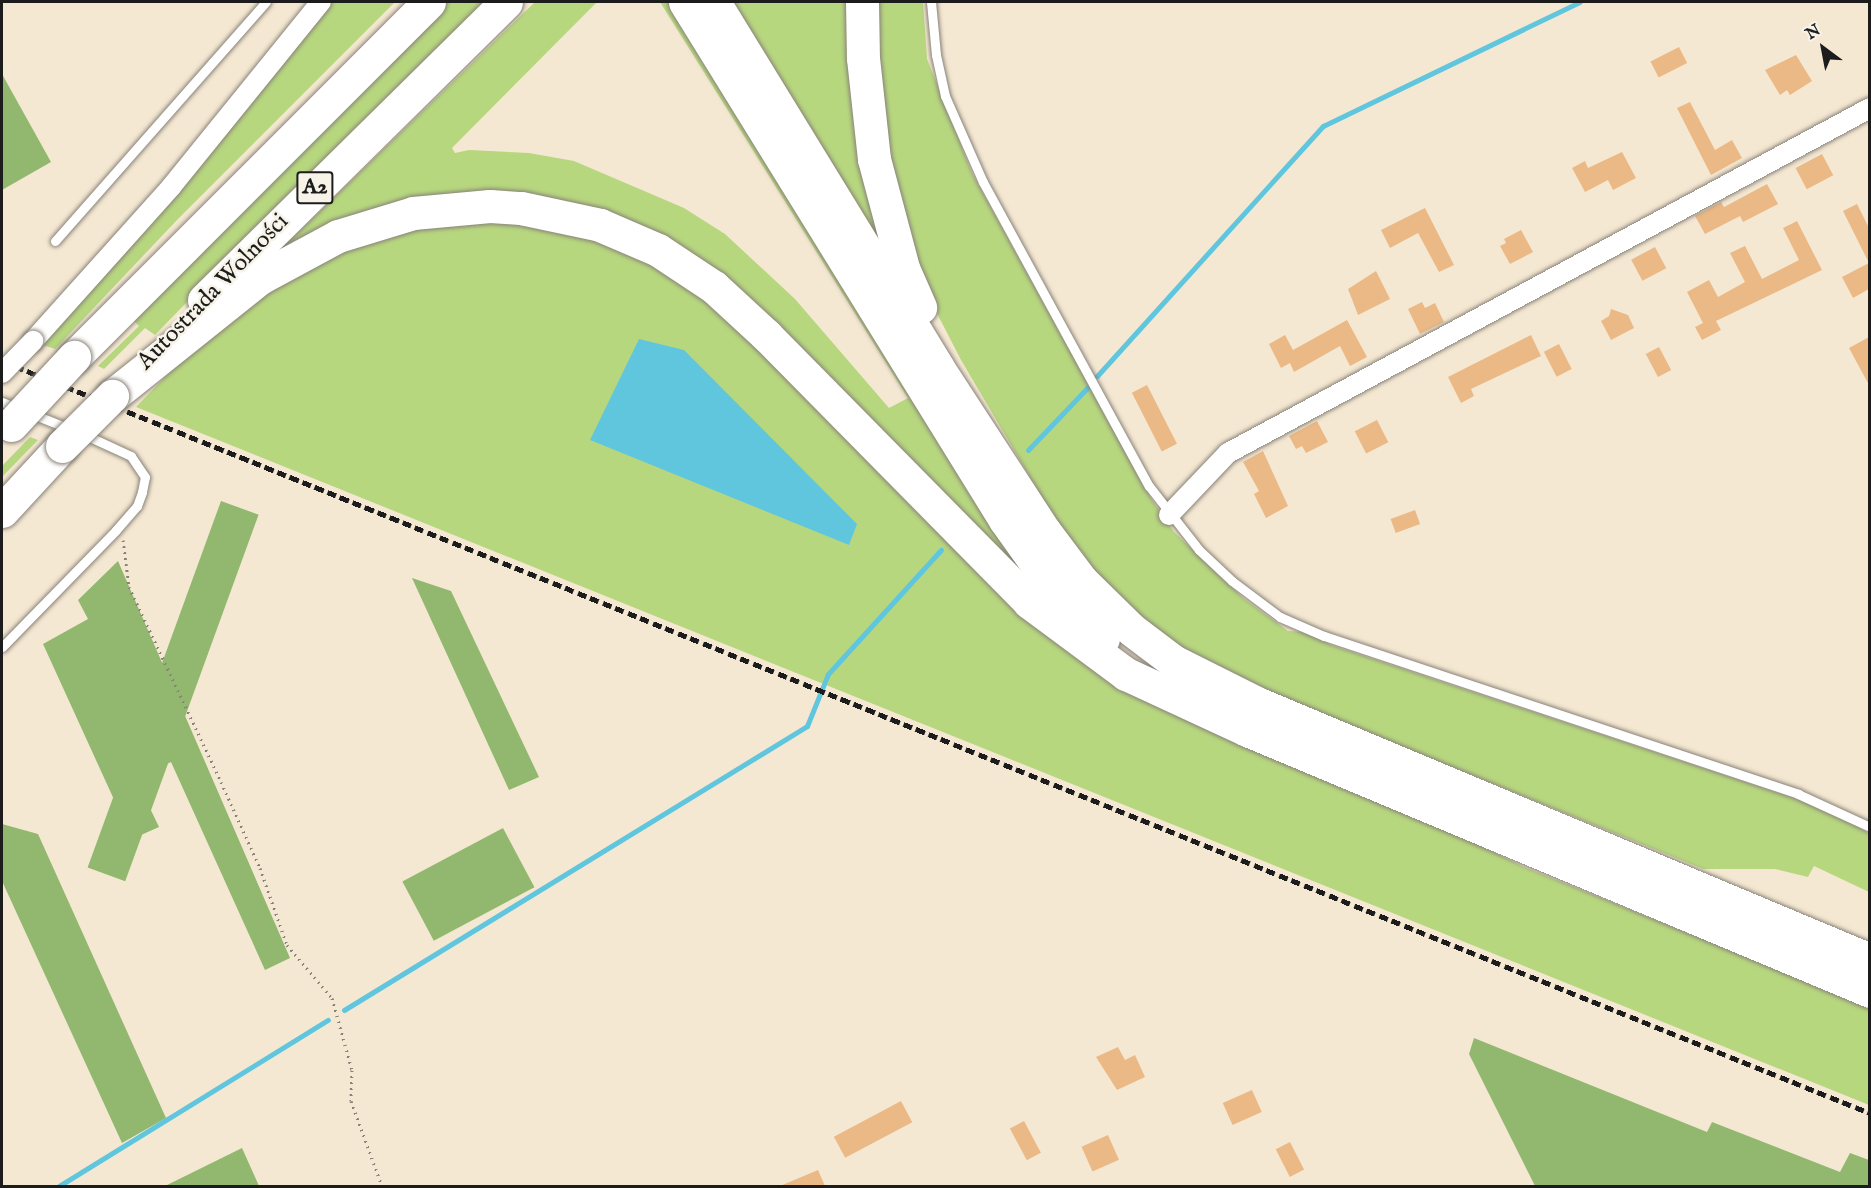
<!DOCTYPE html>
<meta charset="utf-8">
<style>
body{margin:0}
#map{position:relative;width:1871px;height:1188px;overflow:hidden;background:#f5e8d3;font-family:"IM FELL English",serif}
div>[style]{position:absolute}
.green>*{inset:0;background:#b7d77f}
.forest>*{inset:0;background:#91b86e;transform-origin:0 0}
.water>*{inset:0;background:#60c6de}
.stream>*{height:5px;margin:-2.5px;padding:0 2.5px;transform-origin:2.5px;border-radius:2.5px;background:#60c6de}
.building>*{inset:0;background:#ebb986;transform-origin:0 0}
.path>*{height:3px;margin-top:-1.5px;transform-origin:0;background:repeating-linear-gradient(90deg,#888278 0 1.5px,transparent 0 6px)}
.roads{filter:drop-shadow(0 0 2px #888278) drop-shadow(0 0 2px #888278)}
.lane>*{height:9px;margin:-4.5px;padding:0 4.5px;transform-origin:4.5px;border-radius:4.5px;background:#fff}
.street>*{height:20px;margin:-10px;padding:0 10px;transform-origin:10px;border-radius:10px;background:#fff}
.highway>*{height:33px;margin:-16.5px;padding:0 16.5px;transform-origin:16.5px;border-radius:16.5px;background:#fff}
.rail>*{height:4.5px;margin-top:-2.25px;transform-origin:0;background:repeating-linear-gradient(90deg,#1c1c1c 0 9px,transparent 0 13.5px)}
.bridges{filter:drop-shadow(0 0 2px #888278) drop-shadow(0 0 2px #888278)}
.street-bridge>*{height:20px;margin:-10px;padding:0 10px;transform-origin:10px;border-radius:10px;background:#fff}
.highway-bridge>*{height:33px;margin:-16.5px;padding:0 16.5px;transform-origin:16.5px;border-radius:16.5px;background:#fff}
span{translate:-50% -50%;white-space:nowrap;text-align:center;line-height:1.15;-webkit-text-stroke:5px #f7f3e8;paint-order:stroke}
.shield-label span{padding:2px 4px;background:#f7f3e8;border:2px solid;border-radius:4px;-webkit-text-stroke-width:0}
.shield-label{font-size:22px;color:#1c1c1c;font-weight:700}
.street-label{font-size:24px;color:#1c1c1c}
.frame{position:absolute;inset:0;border:3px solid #1c1c1c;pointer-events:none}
.north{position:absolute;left:1793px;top:18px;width:60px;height:60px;-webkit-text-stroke:4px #f7f3e8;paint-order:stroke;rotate:328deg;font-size:16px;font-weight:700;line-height:24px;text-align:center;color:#1c1c1c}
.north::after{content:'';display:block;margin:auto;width:21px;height:27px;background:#1c1c1c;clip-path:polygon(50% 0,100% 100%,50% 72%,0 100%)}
</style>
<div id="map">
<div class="green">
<div style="clip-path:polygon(331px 2px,395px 2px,178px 219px,55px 349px,40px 344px,174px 195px)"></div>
<div style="clip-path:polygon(446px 2px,489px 2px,308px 177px,155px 335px,145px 328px,104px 369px,98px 366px,139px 326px,130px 317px,290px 153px)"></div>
<div style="clip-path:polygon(535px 2px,597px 2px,452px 148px,455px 153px,469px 150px,529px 153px,574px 161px,684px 208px,725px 234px,795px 299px,889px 408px,908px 398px,660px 2px,674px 2px,1078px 627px,735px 290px,539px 200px,272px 258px)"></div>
<div style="clip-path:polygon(722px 2px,854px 2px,904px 290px)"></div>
<div style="clip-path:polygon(872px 2px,923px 2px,927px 59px,972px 173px,1152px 500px,1174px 532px,1243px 598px,1288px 631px,1305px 632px,1331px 645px,1812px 804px,1850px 821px,1869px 834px,1869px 892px,1814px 866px,1808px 877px,1775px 869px,1703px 869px,1253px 686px,1180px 651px,1133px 616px,1067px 540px,961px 360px,927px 294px,887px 172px)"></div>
<div style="clip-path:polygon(504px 217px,606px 237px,728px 312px,1011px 598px,1378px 796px,1524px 867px,1869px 1006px,1869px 1105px,136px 407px,198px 343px,287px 273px,392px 229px)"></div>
<div style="clip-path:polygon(30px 437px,38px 440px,2px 477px,2px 466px)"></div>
</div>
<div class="forest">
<div style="clip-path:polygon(2px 74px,51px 162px,2px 190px)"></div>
<div style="left:221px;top:501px;width:40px;height:390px;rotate:20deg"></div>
<div style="clip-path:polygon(118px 561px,290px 958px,265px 970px,171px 762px,136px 779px,159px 827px,132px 839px,43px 644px,88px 619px,78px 600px)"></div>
<div style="clip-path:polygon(412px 578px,451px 591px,539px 777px,509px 790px)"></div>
<div style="clip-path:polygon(2px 824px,38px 834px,166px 1118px,122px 1143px,2px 881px)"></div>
<div style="left:503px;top:828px;width:67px;height:114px;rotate:62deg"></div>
<div style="clip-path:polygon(1474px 1038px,1707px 1132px,1712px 1122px,1840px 1172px,1850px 1153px,1869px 1160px,1869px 1186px,1535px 1186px,1469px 1054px)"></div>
<div style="clip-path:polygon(242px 1148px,259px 1186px,165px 1186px)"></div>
</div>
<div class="water">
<div style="clip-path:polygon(639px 339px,684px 350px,857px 524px,849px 545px,590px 440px)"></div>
</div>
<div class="stream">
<div style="left:1097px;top:376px;width:337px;rotate:-47.9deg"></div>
<div style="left:1323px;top:126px;width:285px;rotate:-25.8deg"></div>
<div style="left:1028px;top:450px;width:86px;rotate:-46.4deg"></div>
<div style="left:344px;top:1010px;width:543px;rotate:-31.52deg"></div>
<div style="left:807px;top:726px;width:56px;rotate:-68deg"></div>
<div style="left:828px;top:674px;width:168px;rotate:-47.7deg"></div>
<div style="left:59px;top:1186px;width:316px;rotate:-31.7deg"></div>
</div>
<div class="building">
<div style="left:1679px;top:47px;width:18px;height:32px;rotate:63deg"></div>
<div style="clip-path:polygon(1796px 55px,1812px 81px,1790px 95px,1787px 90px,1780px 95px,1765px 70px)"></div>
<div style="clip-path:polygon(1690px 102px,1715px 150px,1732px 140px,1742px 158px,1711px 175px,1677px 108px)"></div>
<div style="clip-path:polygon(1622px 152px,1636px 178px,1613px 190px,1608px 180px,1585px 192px,1572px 168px,1585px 161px,1588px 168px)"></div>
<div style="left:1822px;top:154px;width:24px;height:30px;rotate:62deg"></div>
<div style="clip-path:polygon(1767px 184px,1778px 204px,1743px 222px,1740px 216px,1705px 234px,1695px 216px,1721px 202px,1724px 207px)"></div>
<div style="clip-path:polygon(1857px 204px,1869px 228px,1869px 263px,1843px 211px)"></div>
<div style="clip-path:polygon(1425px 208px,1454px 265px,1439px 272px,1418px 233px,1390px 248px,1381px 230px)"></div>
<div style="clip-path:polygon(1797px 221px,1822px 270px,1716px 321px,1721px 330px,1702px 340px,1695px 327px,1703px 323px,1687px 292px,1709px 280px,1718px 297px,1745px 282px,1730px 253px,1745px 246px,1762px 279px,1799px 260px,1783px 228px)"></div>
<div style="clip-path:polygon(1521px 230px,1533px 252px,1510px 264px,1500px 246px,1506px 243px,1504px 239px)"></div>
<div style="left:1655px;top:247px;width:24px;height:27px;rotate:62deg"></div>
<div style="clip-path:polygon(1869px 263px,1869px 289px,1853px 298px,1842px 277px)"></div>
<div style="clip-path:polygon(1376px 271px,1390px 299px,1358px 315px,1348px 289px)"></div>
<div style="clip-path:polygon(1422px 302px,1425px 308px,1435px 303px,1444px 322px,1420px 334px,1408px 309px)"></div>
<div style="clip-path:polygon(1611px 309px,1628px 315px,1634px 328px,1611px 340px,1601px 321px,1609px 316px)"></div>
<div style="clip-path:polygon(1347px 320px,1367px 357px,1350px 366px,1340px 346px,1294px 372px,1290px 363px,1281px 368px,1269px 344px,1285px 335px,1293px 350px)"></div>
<div style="clip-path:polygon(1531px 335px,1541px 356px,1471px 389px,1474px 396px,1461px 403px,1448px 377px)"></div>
<div style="clip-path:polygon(1869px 337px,1869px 385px,1849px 348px)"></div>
<div style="left:1559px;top:344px;width:28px;height:17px;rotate:63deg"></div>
<div style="left:1659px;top:347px;width:26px;height:15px;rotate:62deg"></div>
<div style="left:1147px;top:385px;width:66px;height:17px;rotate:63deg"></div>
<div style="left:1377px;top:420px;width:25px;height:25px;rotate:63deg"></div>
<div style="clip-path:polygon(1317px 421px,1328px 442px,1306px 453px,1302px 446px,1296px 449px,1289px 436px)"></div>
<div style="clip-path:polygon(1263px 451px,1288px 506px,1266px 518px,1254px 494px,1259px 491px,1243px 462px)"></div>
<div style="left:1415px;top:510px;width:15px;height:26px;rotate:70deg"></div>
<div style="clip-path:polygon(1118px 1047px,1125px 1060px,1135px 1055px,1145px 1077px,1117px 1090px,1096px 1057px)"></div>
<div style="left:1252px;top:1090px;width:24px;height:32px;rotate:66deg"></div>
<div style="left:901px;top:1101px;width:24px;height:76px;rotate:62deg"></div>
<div style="left:1024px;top:1121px;width:36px;height:16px;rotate:62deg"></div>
<div style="left:1108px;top:1135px;width:27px;height:29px;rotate:66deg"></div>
<div style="left:1290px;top:1142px;width:31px;height:16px;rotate:63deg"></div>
<div style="clip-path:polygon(818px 1170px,825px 1186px,780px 1186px)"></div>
</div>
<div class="path">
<div style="left:123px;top:540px;width:47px;rotate:82.7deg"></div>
<div style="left:129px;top:587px;width:216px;rotate:64.7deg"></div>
<div style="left:221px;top:782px;width:94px;rotate:65.6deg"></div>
<div style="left:260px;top:868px;width:82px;rotate:70.7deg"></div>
<div style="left:287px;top:945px;width:70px;rotate:49.7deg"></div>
<div style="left:332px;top:998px;width:75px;rotate:74.5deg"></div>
<div style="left:352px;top:1070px;width:31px;rotate:92deg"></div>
<div style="left:351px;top:1101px;width:90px;rotate:70deg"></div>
</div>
<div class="roads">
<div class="lane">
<div style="left:931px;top:2px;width:53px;rotate:84.6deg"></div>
<div style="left:936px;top:55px;width:42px;rotate:77.6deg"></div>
<div style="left:945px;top:96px;width:94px;rotate:66.2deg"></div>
<div style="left:983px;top:182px;width:346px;rotate:61.4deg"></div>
<div style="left:1149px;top:486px;width:81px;rotate:52deg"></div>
<div style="left:1199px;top:550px;width:45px;rotate:43.2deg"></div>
<div style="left:1232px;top:581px;width:60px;rotate:36.9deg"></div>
<div style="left:1280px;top:617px;width:48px;rotate:23.4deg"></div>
<div style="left:1324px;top:636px;width:500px;rotate:18.4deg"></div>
<div style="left:1798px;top:794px;width:79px;rotate:24.6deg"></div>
<div style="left:55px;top:241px;width:319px;rotate:-48.6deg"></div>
<div style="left:2px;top:402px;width:16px;rotate:22deg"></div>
<div style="left:30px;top:413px;width:43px;rotate:21.8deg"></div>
<div style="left:2px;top:647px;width:163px;rotate:-45.7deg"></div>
<div style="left:116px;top:530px;width:32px;rotate:-49deg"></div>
<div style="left:137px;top:506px;width:15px;rotate:-70deg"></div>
<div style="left:142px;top:492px;width:15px;rotate:-79deg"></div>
<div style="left:145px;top:477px;width:25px;rotate:-124deg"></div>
<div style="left:131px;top:456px;width:53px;rotate:-155.4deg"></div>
</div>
<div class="street">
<div style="left:33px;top:341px;width:207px;rotate:-48.1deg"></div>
<div style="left:171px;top:187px;width:238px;rotate:-51deg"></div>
<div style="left:1169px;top:515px;width:86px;rotate:-46.4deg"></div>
<div style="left:1228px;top:453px;width:729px;rotate:-28.25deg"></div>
</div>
<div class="highway">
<div style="left:685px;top:2px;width:609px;rotate:58.29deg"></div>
<div style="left:1005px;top:520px;width:81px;rotate:54.5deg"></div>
<div style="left:1052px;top:586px;width:73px;rotate:45.6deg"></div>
<div style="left:714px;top:2px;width:429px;rotate:58.5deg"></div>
<div style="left:938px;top:368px;width:196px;rotate:56.9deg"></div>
<div style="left:1045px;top:532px;width:60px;rotate:53.1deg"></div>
<div style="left:1081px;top:580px;width:71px;rotate:44.4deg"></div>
<div style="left:1132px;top:630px;width:51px;rotate:37.1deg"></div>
<div style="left:1173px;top:661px;width:96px;rotate:26.6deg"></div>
<div style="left:1259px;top:704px;width:662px;rotate:22.73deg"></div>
<div style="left:862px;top:2px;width:56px;rotate:89deg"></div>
<div style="left:863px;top:58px;width:102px;rotate:83.8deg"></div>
<div style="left:874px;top:159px;width:113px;rotate:75.1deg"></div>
<div style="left:903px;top:268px;width:43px;rotate:66.4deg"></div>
<div style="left:204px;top:300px;width:424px;rotate:-44.6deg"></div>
<div style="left:74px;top:357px;width:502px;rotate:-45deg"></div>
<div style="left:112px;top:396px;width:189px;rotate:-38.6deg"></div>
<div style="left:260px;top:278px;width:89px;rotate:-28.3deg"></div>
<div style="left:338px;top:236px;width:78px;rotate:-17deg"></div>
<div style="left:413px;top:213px;width:77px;rotate:-5.2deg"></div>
<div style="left:490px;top:206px;width:31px;rotate:4deg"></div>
<div style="left:521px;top:208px;width:81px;rotate:12.1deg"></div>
<div style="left:600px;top:225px;width:63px;rotate:23.3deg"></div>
<div style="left:658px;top:250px;width:67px;rotate:33.5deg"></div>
<div style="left:714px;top:287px;width:71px;rotate:42.7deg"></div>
<div style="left:766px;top:335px;width:375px;rotate:45.4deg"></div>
<div style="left:1029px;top:602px;width:121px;rotate:36.6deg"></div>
<div style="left:1126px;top:674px;width:133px;rotate:24.8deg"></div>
<div style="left:1247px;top:730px;width:675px;rotate:22.73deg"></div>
<div style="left:2px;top:511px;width:88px;rotate:-47.3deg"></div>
</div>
</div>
<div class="rail">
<div style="left:2px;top:361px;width:2014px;rotate:21.93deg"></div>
</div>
<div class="bridges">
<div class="street-bridge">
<div style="left:2px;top:373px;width:45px;rotate:-45.9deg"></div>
</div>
<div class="highway-bridge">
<div style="left:11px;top:425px;width:93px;rotate:-47.2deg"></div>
<div style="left:62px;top:446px;width:71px;rotate:-45deg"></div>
</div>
</div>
<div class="shield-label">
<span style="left:315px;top:188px">A2</span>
</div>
<div class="street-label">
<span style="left:213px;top:292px;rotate:-46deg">Autostrada Wolności</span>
</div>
<div class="frame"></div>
<div class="north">N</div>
</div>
